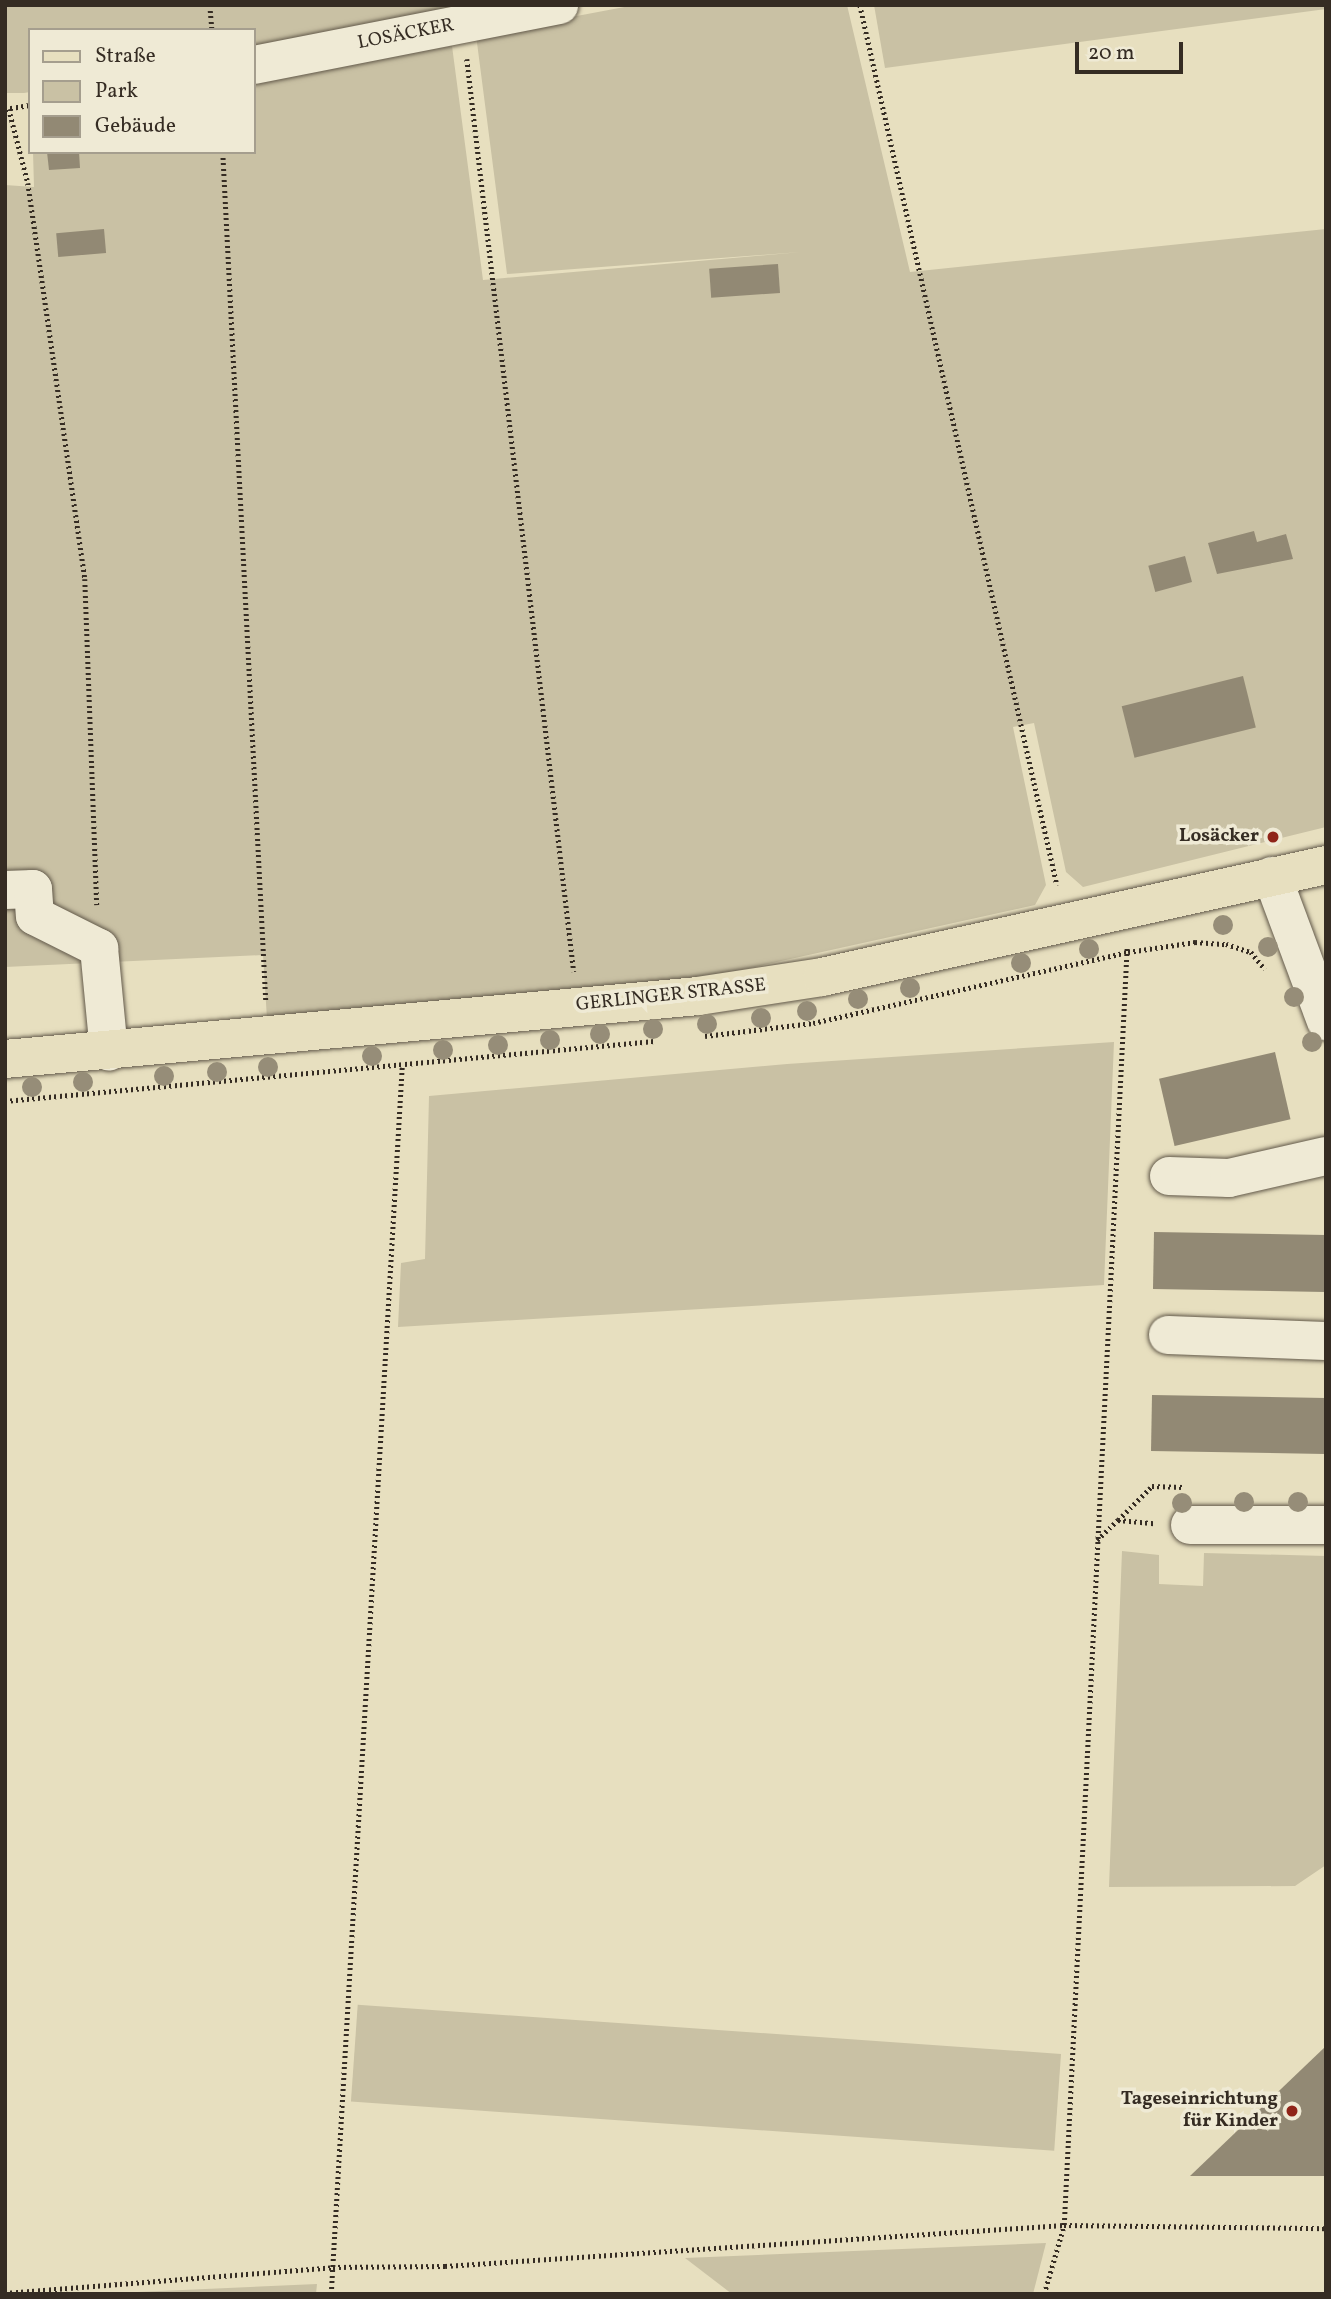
<!DOCTYPE html>
<meta charset="utf-8">
<style>
body{margin:0}
#map{position:relative;width:1331px;height:2299px;overflow:hidden;background:#e7dfbf;font-family:Vollkorn,serif}
div>[style]{position:absolute}
.green>*{inset:0;background:#c9c1a4;transform-origin:0 0}
.building>*{inset:0;background:#928974;transform-origin:0 0}
.path>*{height:4.5px;margin-top:-2.25px;transform-origin:0;background:repeating-linear-gradient(90deg,#352c23 0 2px,transparent 0 5.5px)}
.roads{filter:drop-shadow(0 0 2px #62594a) drop-shadow(0 0 2px #62594a)}
.minor>*{height:38px;margin:-19px;padding:0 19px;transform-origin:19px;border-radius:19px;background:#efead5}
.major>*{height:38px;margin:-19px;padding:0 19px;transform-origin:19px;border-radius:19px;background:#e7dfbf}
.trees>*{width:20px;height:20px;margin:-10px;border-radius:50%;background:#968d78}
.dots>*{width:19px;height:19px;translate:-50% -50%;box-sizing:border-box;border:4px solid #efead5;border-radius:50%}
span{translate:-50% -50%;white-space:nowrap;text-align:center;line-height:1.15;-webkit-text-stroke:7px #efead5;paint-order:stroke}
.street-label{font-size:19px;color:#352c23}
.poi-label{font-size:19px;color:#352c23;font-weight:700}
.right{translate:-100% -50%;text-align:right}
.frame{position:absolute;inset:0;border:7px solid #352c23;pointer-events:none}
.legend{position:absolute;left:28px;top:28px;width:228px;height:126px;box-sizing:border-box;background:#efead5;border:2px solid #a59e8e;margin:0;padding:9px 12px;list-style:none;font-size:21px;color:#352c23}
.legend li{display:flex;align-items:center;gap:14px;height:35px}
.legend b{width:35px;border:2px solid #a59e8e}
.scale{position:absolute;left:1075px;top:42px;width:108px;height:32px;box-sizing:border-box;border:4px solid #352c23;border-top:0;padding-left:9px;font-size:21px;line-height:24px;white-space:nowrap;color:#352c23;-webkit-text-stroke:5px #efead5;paint-order:stroke}
</style>
<div id="map">
<div class="green">
<div style="clip-path:polygon(5px 5px,488px 5px,254px 50px,254px 30px,30px 30px,30px 92px,24px 93px,5px 93px)"></div>
<div style="clip-path:polygon(635px 5px,847px 5px,910px 272px,1326px 229px,1326px 827px,1083px 887px,1066px 872px,1034px 723px,1013px 727px,1046px 885px,1035px 905px,578px 1006px,268px 1035px,263px 955px,5px 967px,5px 185px,34px 187px,33px 152px,254px 152px,254px 79px,452px 46px,483px 280px,801px 252px,507px 274px,476px 35px)"></div>
<div style="clip-path:polygon(874px 5px,1326px 5px,1326px 9px,885px 68px)"></div>
<div style="clip-path:polygon(1114px 1042px,1104px 1285px,398px 1327px,401px 1263px,425px 1259px,429px 1096px,787px 1064px)"></div>
<div style="clip-path:polygon(1122px 1551px,1159px 1555px,1159px 1584px,1203px 1586px,1204px 1553px,1326px 1556px,1326px 1865px,1295px 1886px,1109px 1887px)"></div>
<div style="left:1061px;top:2054px;width:97px;height:705px;rotate:94deg"></div>
<div style="clip-path:polygon(1046px 2243px,1033px 2294px,732px 2294px,685px 2258px)"></div>
<div style="clip-path:polygon(317px 2284px,316px 2294px,92px 2294px)"></div>
</div>
<div class="building">
<div style="clip-path:polygon(47px 152px,79px 152px,80px 168px,49px 170px)"></div>
<div style="left:104px;top:229px;width:24px;height:48px;rotate:85deg"></div>
<div style="left:778px;top:264px;width:29px;height:69px;rotate:86deg"></div>
<div style="clip-path:polygon(1254px 531px,1257px 542px,1286px 534px,1293px 559px,1217px 574px,1208px 543px)"></div>
<div style="left:1185px;top:556px;width:27px;height:38px;rotate:75deg"></div>
<div style="left:1243px;top:676px;width:53px;height:125px;rotate:76deg"></div>
<div style="left:1275px;top:1052px;width:69px;height:119px;rotate:77deg"></div>
<div style="left:1154px;top:1232px;width:172px;height:57px;rotate:1deg"></div>
<div style="left:1152px;top:1395px;width:174px;height:56px;rotate:1deg"></div>
<div style="clip-path:polygon(1326px 2046px,1326px 2176px,1190px 2176px)"></div>
</div>
<div class="path">
<div style="left:210px;top:5px;width:25px;rotate:85deg"></div>
<div style="left:860px;top:5px;width:902px;rotate:77.38deg"></div>
<div style="left:467px;top:59px;width:919px;rotate:83.32deg"></div>
<div style="left:5px;top:109px;width:25px;rotate:-9deg"></div>
<div style="left:9px;top:109px;width:76px;rotate:75.6deg"></div>
<div style="left:28px;top:183px;width:400px;rotate:81.8deg"></div>
<div style="left:85px;top:579px;width:326px;rotate:87.9deg"></div>
<div style="left:223px;top:152px;width:849px;rotate:87.1deg"></div>
<div style="left:705px;top:1036px;width:109px;rotate:-6.9deg"></div>
<div style="left:813px;top:1023px;width:323px;rotate:-12.7deg"></div>
<div style="left:1128px;top:952px;width:68px;rotate:-8.5deg"></div>
<div style="left:1195px;top:942px;width:31px;rotate:4deg"></div>
<div style="left:1226px;top:944px;width:26px;rotate:18deg"></div>
<div style="left:1251px;top:952px;width:22px;rotate:51deg"></div>
<div style="left:5px;top:1101px;width:652px;rotate:-5.28deg"></div>
<div style="left:1118px;top:1520px;width:48px;rotate:-45deg"></div>
<div style="left:1152px;top:1486px;width:31px;rotate:2deg"></div>
<div style="left:1097px;top:1540px;width:29px;rotate:-44deg"></div>
<div style="left:1118px;top:1520px;width:36px;rotate:5deg"></div>
<div style="left:5px;top:2293px;width:329px;rotate:-4.5deg"></div>
<div style="left:333px;top:2267px;width:112px;rotate:-0.5deg"></div>
<div style="left:445px;top:2266px;width:620px;rotate:-3.79deg"></div>
<div style="left:1064px;top:2225px;width:262px;rotate:0.7deg"></div>
<div style="left:331px;top:2294px;width:1230px;rotate:-86.69deg"></div>
<div style="left:1044px;top:2294px;width:72px;rotate:-73.8deg"></div>
<div style="left:1064px;top:2225px;width:1279px;rotate:-87.18deg"></div>
</div>
<div class="roads">
<div class="minor">
<div style="left:254px;top:65px;width:311px;rotate:-11.1deg"></div>
<div style="left:1272px;top:876px;width:155px;rotate:69.6deg"></div>
<div style="left:5px;top:890px;width:28px;rotate:-2deg"></div>
<div style="left:33px;top:889px;width:27px;rotate:86deg"></div>
<div style="left:35px;top:916px;width:72px;rotate:26.6deg"></div>
<div style="left:99px;top:948px;width:104px;rotate:84.5deg"></div>
<div style="left:1169px;top:1176px;width:60px;rotate:1.9deg"></div>
<div style="left:1229px;top:1178px;width:99px;rotate:-12.8deg"></div>
<div style="left:1168px;top:1335px;width:158px;rotate:2.2deg"></div>
<div style="left:1190px;top:1525px;width:136px"></div>
</div>
<div class="major">
<div style="left:5px;top:1059px;width:696px;rotate:-5.19deg"></div>
<div style="left:698px;top:996px;width:125px;rotate:-8.7deg"></div>
<div style="left:822px;top:977px;width:516px;rotate:-12.53deg"></div>
</div>
</div>
<div class="trees">
<div style="left:1223px;top:925px"></div>
<div style="left:1268px;top:947px"></div>
<div style="left:1089px;top:949px"></div>
<div style="left:1021px;top:963px"></div>
<div style="left:910px;top:988px"></div>
<div style="left:1294px;top:997px"></div>
<div style="left:858px;top:999px"></div>
<div style="left:807px;top:1011px"></div>
<div style="left:761px;top:1018px"></div>
<div style="left:707px;top:1024px"></div>
<div style="left:653px;top:1029px"></div>
<div style="left:600px;top:1034px"></div>
<div style="left:550px;top:1040px"></div>
<div style="left:1312px;top:1042px"></div>
<div style="left:498px;top:1045px"></div>
<div style="left:443px;top:1050px"></div>
<div style="left:372px;top:1056px"></div>
<div style="left:268px;top:1067px"></div>
<div style="left:217px;top:1072px"></div>
<div style="left:164px;top:1076px"></div>
<div style="left:83px;top:1082px"></div>
<div style="left:32px;top:1087px"></div>
<div style="left:1244px;top:1502px"></div>
<div style="left:1298px;top:1502px"></div>
<div style="left:1182px;top:1503px"></div>
</div>
<div class="dots">
<div style="left:1273px;top:837px;background:#8f2418"></div>
<div style="left:1292px;top:2111px;background:#8f2418"></div>
</div>
<div class="street-label">
<span style="left:406px;top:35px;rotate:-11deg">LOSÄCKER</span>
<span style="left:671px;top:996px;rotate:-6deg">GERLINGER STRASSE</span>
</div>
<div class="poi-label">
<span class="right" style="left:1259px;top:837px">Losäcker</span>
<span class="right" style="left:1278px;top:2111px">Tageseinrichtung<br>für Kinder</span>
</div>
<div class="frame"></div>
<ul class="legend">
<li><b style="height:9px;background:#e7dfbf"></b>Straße</li>
<li><b style="height:19px;background:#c9c1a4"></b>Park</li>
<li><b style="height:19px;background:#928974"></b>Gebäude</li>
</ul>
<div class="scale">20 m</div>
</div>
